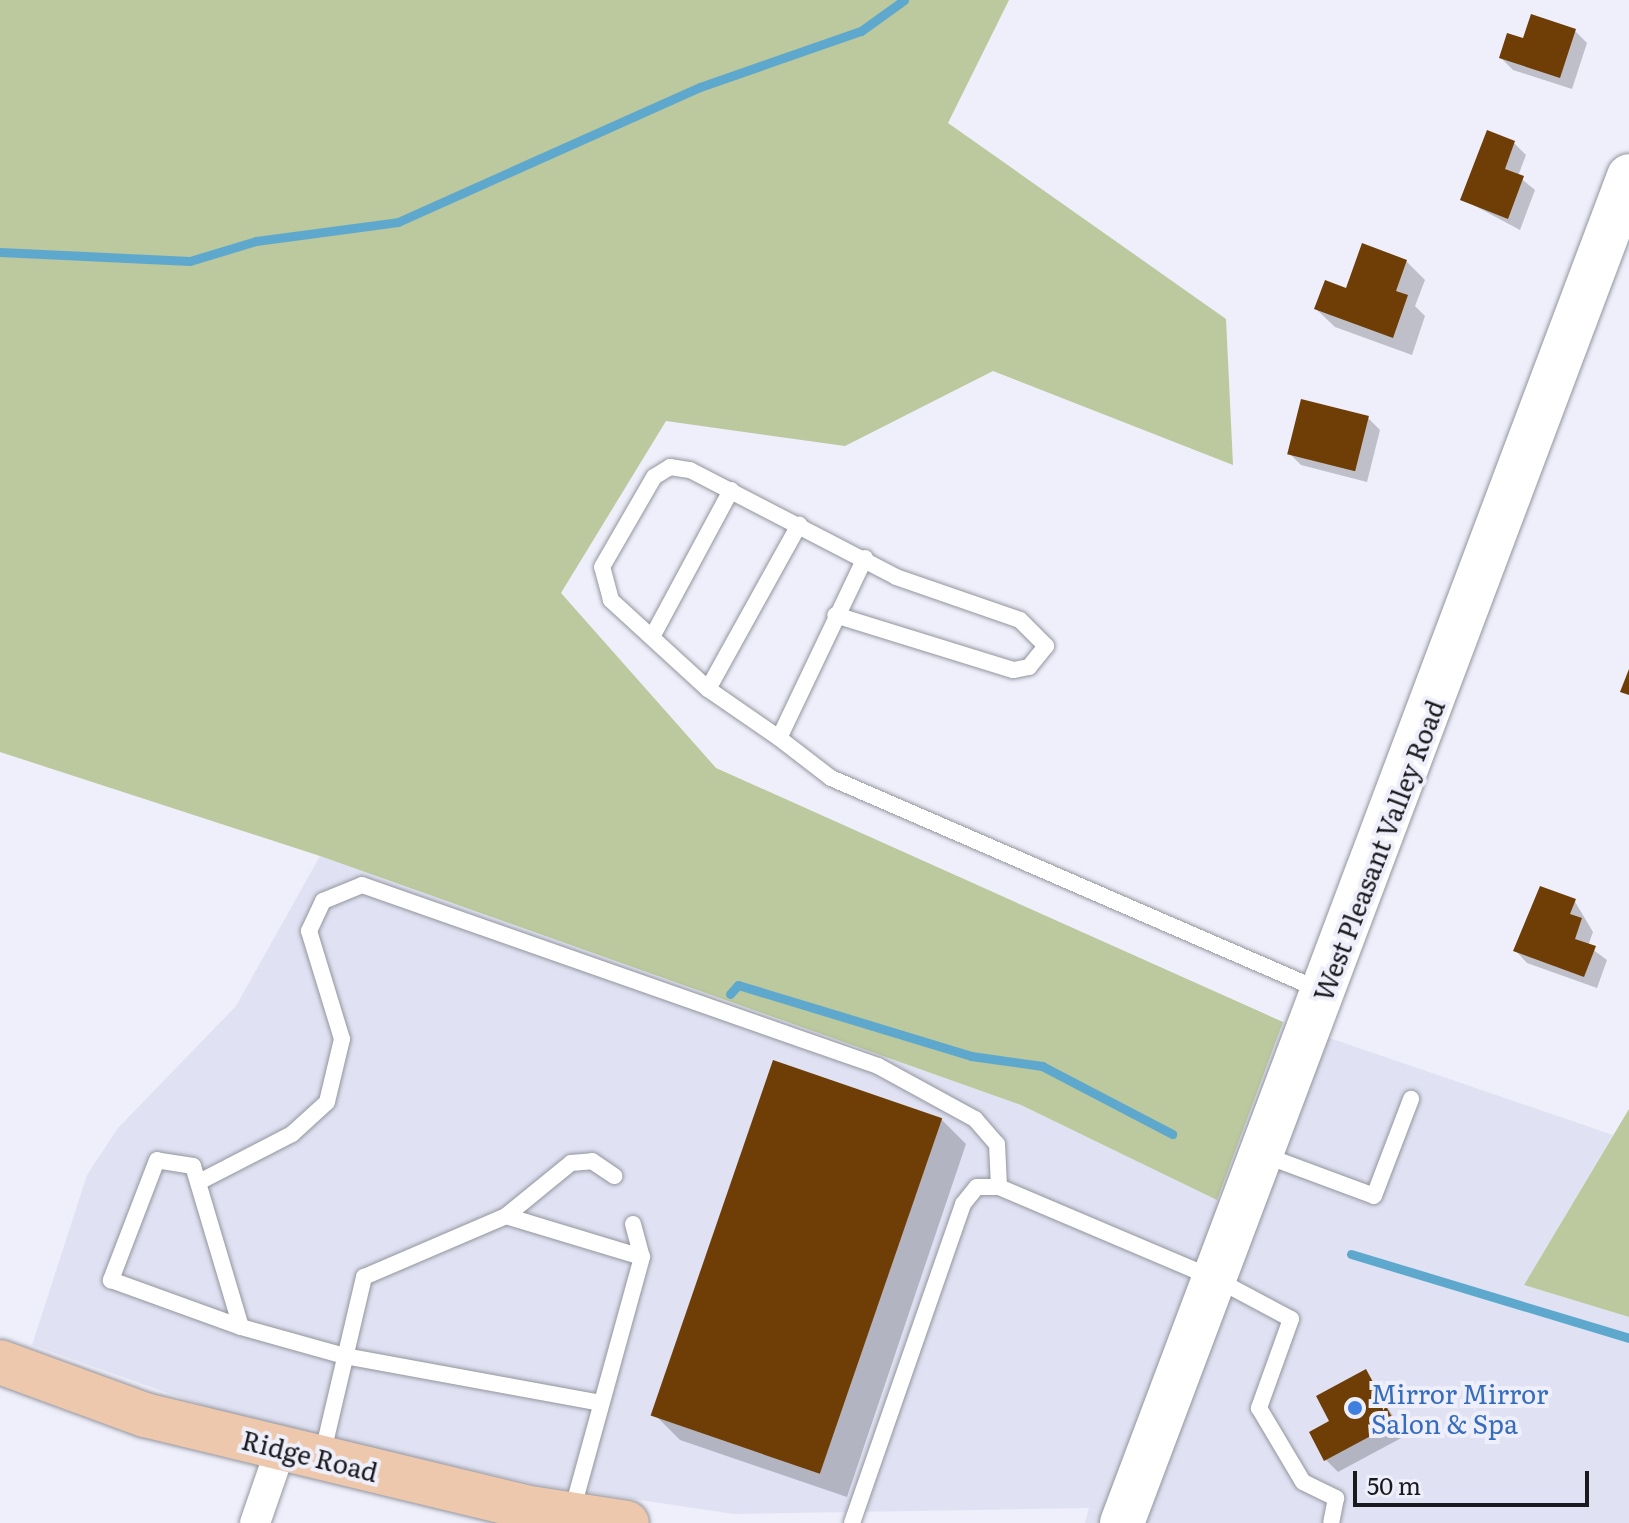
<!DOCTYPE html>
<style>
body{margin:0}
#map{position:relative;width:1629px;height:1523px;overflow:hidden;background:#eeeffa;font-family:Literata,serif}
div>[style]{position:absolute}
.built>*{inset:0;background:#e0e2f3}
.green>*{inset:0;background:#bcc89d}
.shadow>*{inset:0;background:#0003}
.stream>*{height:9px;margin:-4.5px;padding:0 4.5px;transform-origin:4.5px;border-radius:4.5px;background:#5ea8ce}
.building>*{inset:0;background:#6f3e06;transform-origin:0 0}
.roads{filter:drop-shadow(0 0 2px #93959e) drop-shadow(0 0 2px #93959e)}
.service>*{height:16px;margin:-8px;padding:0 8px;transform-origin:8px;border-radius:8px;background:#fff}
.minor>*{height:30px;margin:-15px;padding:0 15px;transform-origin:15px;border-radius:15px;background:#fff}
.secondary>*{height:44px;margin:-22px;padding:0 22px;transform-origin:22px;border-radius:22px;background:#fff}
.primary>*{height:44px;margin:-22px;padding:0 22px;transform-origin:22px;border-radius:22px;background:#eec8ad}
.dots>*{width:22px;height:22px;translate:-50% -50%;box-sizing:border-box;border:4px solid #eeeffa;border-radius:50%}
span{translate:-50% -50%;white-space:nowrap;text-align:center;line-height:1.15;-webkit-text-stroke:8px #eeeffa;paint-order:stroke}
.street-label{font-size:26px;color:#1a1a1e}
.shop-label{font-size:26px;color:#366cbe}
.left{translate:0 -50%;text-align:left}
.scale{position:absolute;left:1353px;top:1471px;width:236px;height:36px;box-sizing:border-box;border:4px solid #1a1a1e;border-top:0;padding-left:10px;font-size:24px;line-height:28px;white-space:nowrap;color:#1a1a1e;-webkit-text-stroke:6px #eeeffa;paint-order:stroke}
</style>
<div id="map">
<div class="built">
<div style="clip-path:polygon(320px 856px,1021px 1105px,1217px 1199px,1283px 1022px,1613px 1135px,1524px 1285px,1629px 1317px,1629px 1523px,1085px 1523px,1089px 1508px,734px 1514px,539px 1485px,236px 1417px,32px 1345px,87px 1175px,118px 1128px,236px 1006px)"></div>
</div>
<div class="green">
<div style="clip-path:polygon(0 0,1009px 0,948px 123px,1226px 319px,1233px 465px,993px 371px,845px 446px,666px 421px,561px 593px,716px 768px,1283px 1022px,1217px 1200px,1021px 1105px,320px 856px,0 752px)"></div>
<div style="clip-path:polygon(1629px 1109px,1629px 1317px,1524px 1285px)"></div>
</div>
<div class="shadow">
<div style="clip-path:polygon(1575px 31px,1587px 43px,1572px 89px,1513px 70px,1501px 58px,1524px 41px)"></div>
<div style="clip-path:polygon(1514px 143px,1526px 155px,1518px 176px,1535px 190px,1520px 230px,1462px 199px)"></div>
<div style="clip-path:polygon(1406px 261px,1425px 280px,1415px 306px,1425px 316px,1412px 355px,1335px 327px,1316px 309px)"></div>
<div style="clip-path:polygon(1368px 418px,1380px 430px,1367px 482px,1301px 465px,1289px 453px)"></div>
<div style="clip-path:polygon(1574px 900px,1593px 932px,1588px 946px,1607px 960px,1597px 988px,1527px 963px,1515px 950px)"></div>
<div style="clip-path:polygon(941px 1119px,966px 1144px,847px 1497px,680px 1440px,655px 1415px)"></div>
<div style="clip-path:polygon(1366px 1372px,1405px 1436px,1338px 1472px,1326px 1460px,1332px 1422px)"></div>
</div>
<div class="stream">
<div style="left:0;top:252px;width:190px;rotate:2.7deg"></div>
<div style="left:190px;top:261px;width:69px;rotate:-16.9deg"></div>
<div style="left:256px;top:241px;width:143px;rotate:-7.6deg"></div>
<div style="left:398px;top:222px;width:331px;rotate:-24.1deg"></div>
<div style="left:700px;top:87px;width:170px;rotate:-19.2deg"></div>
<div style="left:861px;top:31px;width:53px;rotate:-35.8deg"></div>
<div style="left:730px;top:994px;width:12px;rotate:-48deg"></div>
<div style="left:738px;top:985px;width:244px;rotate:16.9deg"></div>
<div style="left:971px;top:1056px;width:72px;rotate:8deg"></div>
<div style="left:1042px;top:1066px;width:147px;rotate:27.6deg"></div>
<div style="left:1351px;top:1254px;width:290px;rotate:16.8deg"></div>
</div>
<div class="building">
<div style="clip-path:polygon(1531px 14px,1576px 29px,1560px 78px,1499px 58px,1507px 33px,1523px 38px)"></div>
<div style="clip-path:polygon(1487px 130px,1515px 141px,1505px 169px,1524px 176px,1508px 219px,1460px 200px)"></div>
<div style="clip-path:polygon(1362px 243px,1407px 260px,1396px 291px,1408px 295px,1393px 338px,1314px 309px,1325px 280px,1346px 288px)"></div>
<div style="left:1301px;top:399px;width:70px;height:57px;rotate:14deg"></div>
<div style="clip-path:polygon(1629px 669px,1629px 695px,1620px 692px)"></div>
<div style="clip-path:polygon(1540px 886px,1576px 899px,1570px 914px,1582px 918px,1575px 939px,1596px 946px,1584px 977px,1513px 951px)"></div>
<div style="left:773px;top:1060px;width:179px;height:376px;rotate:19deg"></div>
<div style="clip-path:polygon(1366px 1369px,1395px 1423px,1324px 1461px,1309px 1432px,1329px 1421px,1316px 1396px)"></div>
</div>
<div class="roads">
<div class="service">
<div style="left:865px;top:558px;width:199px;rotate:115.5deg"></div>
<div style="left:779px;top:738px;width:66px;rotate:37.6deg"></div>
<div style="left:831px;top:778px;width:535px;rotate:23.45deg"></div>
<div style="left:652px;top:637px;width:167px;rotate:-61.7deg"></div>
<div style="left:708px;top:689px;width:188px;rotate:-61deg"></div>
<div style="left:779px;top:738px;width:86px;rotate:-145.4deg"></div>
<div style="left:708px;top:689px;width:132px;rotate:-137.5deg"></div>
<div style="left:611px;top:600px;width:34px;rotate:-105deg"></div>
<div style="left:602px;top:567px;width:104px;rotate:-60deg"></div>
<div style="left:654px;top:477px;width:19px;rotate:-32deg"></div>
<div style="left:670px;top:467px;width:20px;rotate:9deg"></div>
<div style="left:690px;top:470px;width:232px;rotate:27.4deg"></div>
<div style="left:896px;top:577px;width:131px;rotate:19.1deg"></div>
<div style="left:1020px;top:620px;width:37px;rotate:45deg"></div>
<div style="left:1046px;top:646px;width:27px;rotate:129deg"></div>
<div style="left:1029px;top:667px;width:16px;rotate:169deg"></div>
<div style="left:1013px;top:670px;width:186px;rotate:-162.8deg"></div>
<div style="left:1264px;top:1155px;width:117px;rotate:20.4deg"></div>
<div style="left:1374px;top:1196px;width:104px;rotate:-69.1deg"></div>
<div style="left:199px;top:1182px;width:105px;rotate:-27.3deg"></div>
<div style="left:292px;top:1134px;width:47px;rotate:-42.4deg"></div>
<div style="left:327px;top:1102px;width:65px;rotate:-76.6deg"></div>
<div style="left:342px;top:1039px;width:113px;rotate:-107deg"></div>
<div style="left:309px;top:931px;width:33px;rotate:-65deg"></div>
<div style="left:323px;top:901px;width:42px;rotate:-22.3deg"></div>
<div style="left:362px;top:885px;width:547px;rotate:19.33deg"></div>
<div style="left:878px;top:1066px;width:111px;rotate:28.7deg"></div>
<div style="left:975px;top:1119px;width:33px;rotate:49deg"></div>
<div style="left:997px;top:1144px;width:43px;rotate:87.3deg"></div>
<div style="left:506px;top:1216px;width:84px;rotate:-39.2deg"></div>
<div style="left:571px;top:1163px;width:21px;rotate:-5deg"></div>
<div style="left:592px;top:1161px;width:27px;rotate:34deg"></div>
<div style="left:633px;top:1224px;width:34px;rotate:75deg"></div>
<div style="left:241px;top:1327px;width:168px;rotate:-106.6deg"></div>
<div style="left:193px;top:1166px;width:36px;rotate:-171deg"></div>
<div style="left:157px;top:1160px;width:129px;rotate:111deg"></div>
<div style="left:111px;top:1280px;width:138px;rotate:19.9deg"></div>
<div style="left:241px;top:1327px;width:108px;rotate:15.6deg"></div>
<div style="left:345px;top:1356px;width:260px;rotate:10.4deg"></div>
<div style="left:322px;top:1456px;width:184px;rotate:-76.8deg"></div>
<div style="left:364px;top:1277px;width:155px;rotate:-23.2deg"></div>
<div style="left:506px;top:1216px;width:142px;rotate:16.8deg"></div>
<div style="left:642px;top:1257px;width:264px;rotate:105.4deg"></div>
<div style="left:852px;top:1523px;width:338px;rotate:-70.8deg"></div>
<div style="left:963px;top:1204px;width:22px;rotate:-51deg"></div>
<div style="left:977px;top:1187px;width:22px"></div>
<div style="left:999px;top:1187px;width:236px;rotate:23deg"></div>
<div style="left:1216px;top:1279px;width:85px;rotate:28.1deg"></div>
<div style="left:1291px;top:1319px;width:95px;rotate:109.8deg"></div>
<div style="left:1259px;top:1408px;width:86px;rotate:59.3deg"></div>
<div style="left:1303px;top:1482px;width:37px;rotate:26deg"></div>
<div style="left:1336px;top:1498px;width:25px;rotate:101deg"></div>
</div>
<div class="minor">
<div style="left:255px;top:1523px;width:79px;rotate:-70.9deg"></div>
</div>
<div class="secondary">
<div style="left:1122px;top:1523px;width:1439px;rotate:-69.37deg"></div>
</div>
<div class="primary">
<div style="left:0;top:1362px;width:154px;rotate:20.1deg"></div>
<div style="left:145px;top:1415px;width:390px;rotate:13.6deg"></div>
<div style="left:524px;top:1507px;width:104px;rotate:8.8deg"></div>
</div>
</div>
<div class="dots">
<div style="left:1355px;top:1408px;background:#3f7fe0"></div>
</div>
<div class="street-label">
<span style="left:1378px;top:850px;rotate:-69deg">West Pleasant Valley Road</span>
<span style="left:310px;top:1455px;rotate:14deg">Ridge Road</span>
</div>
<div class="shop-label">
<span class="left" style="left:1371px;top:1408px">Mirror Mirror<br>Salon &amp; Spa</span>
</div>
<div class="scale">50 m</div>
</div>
